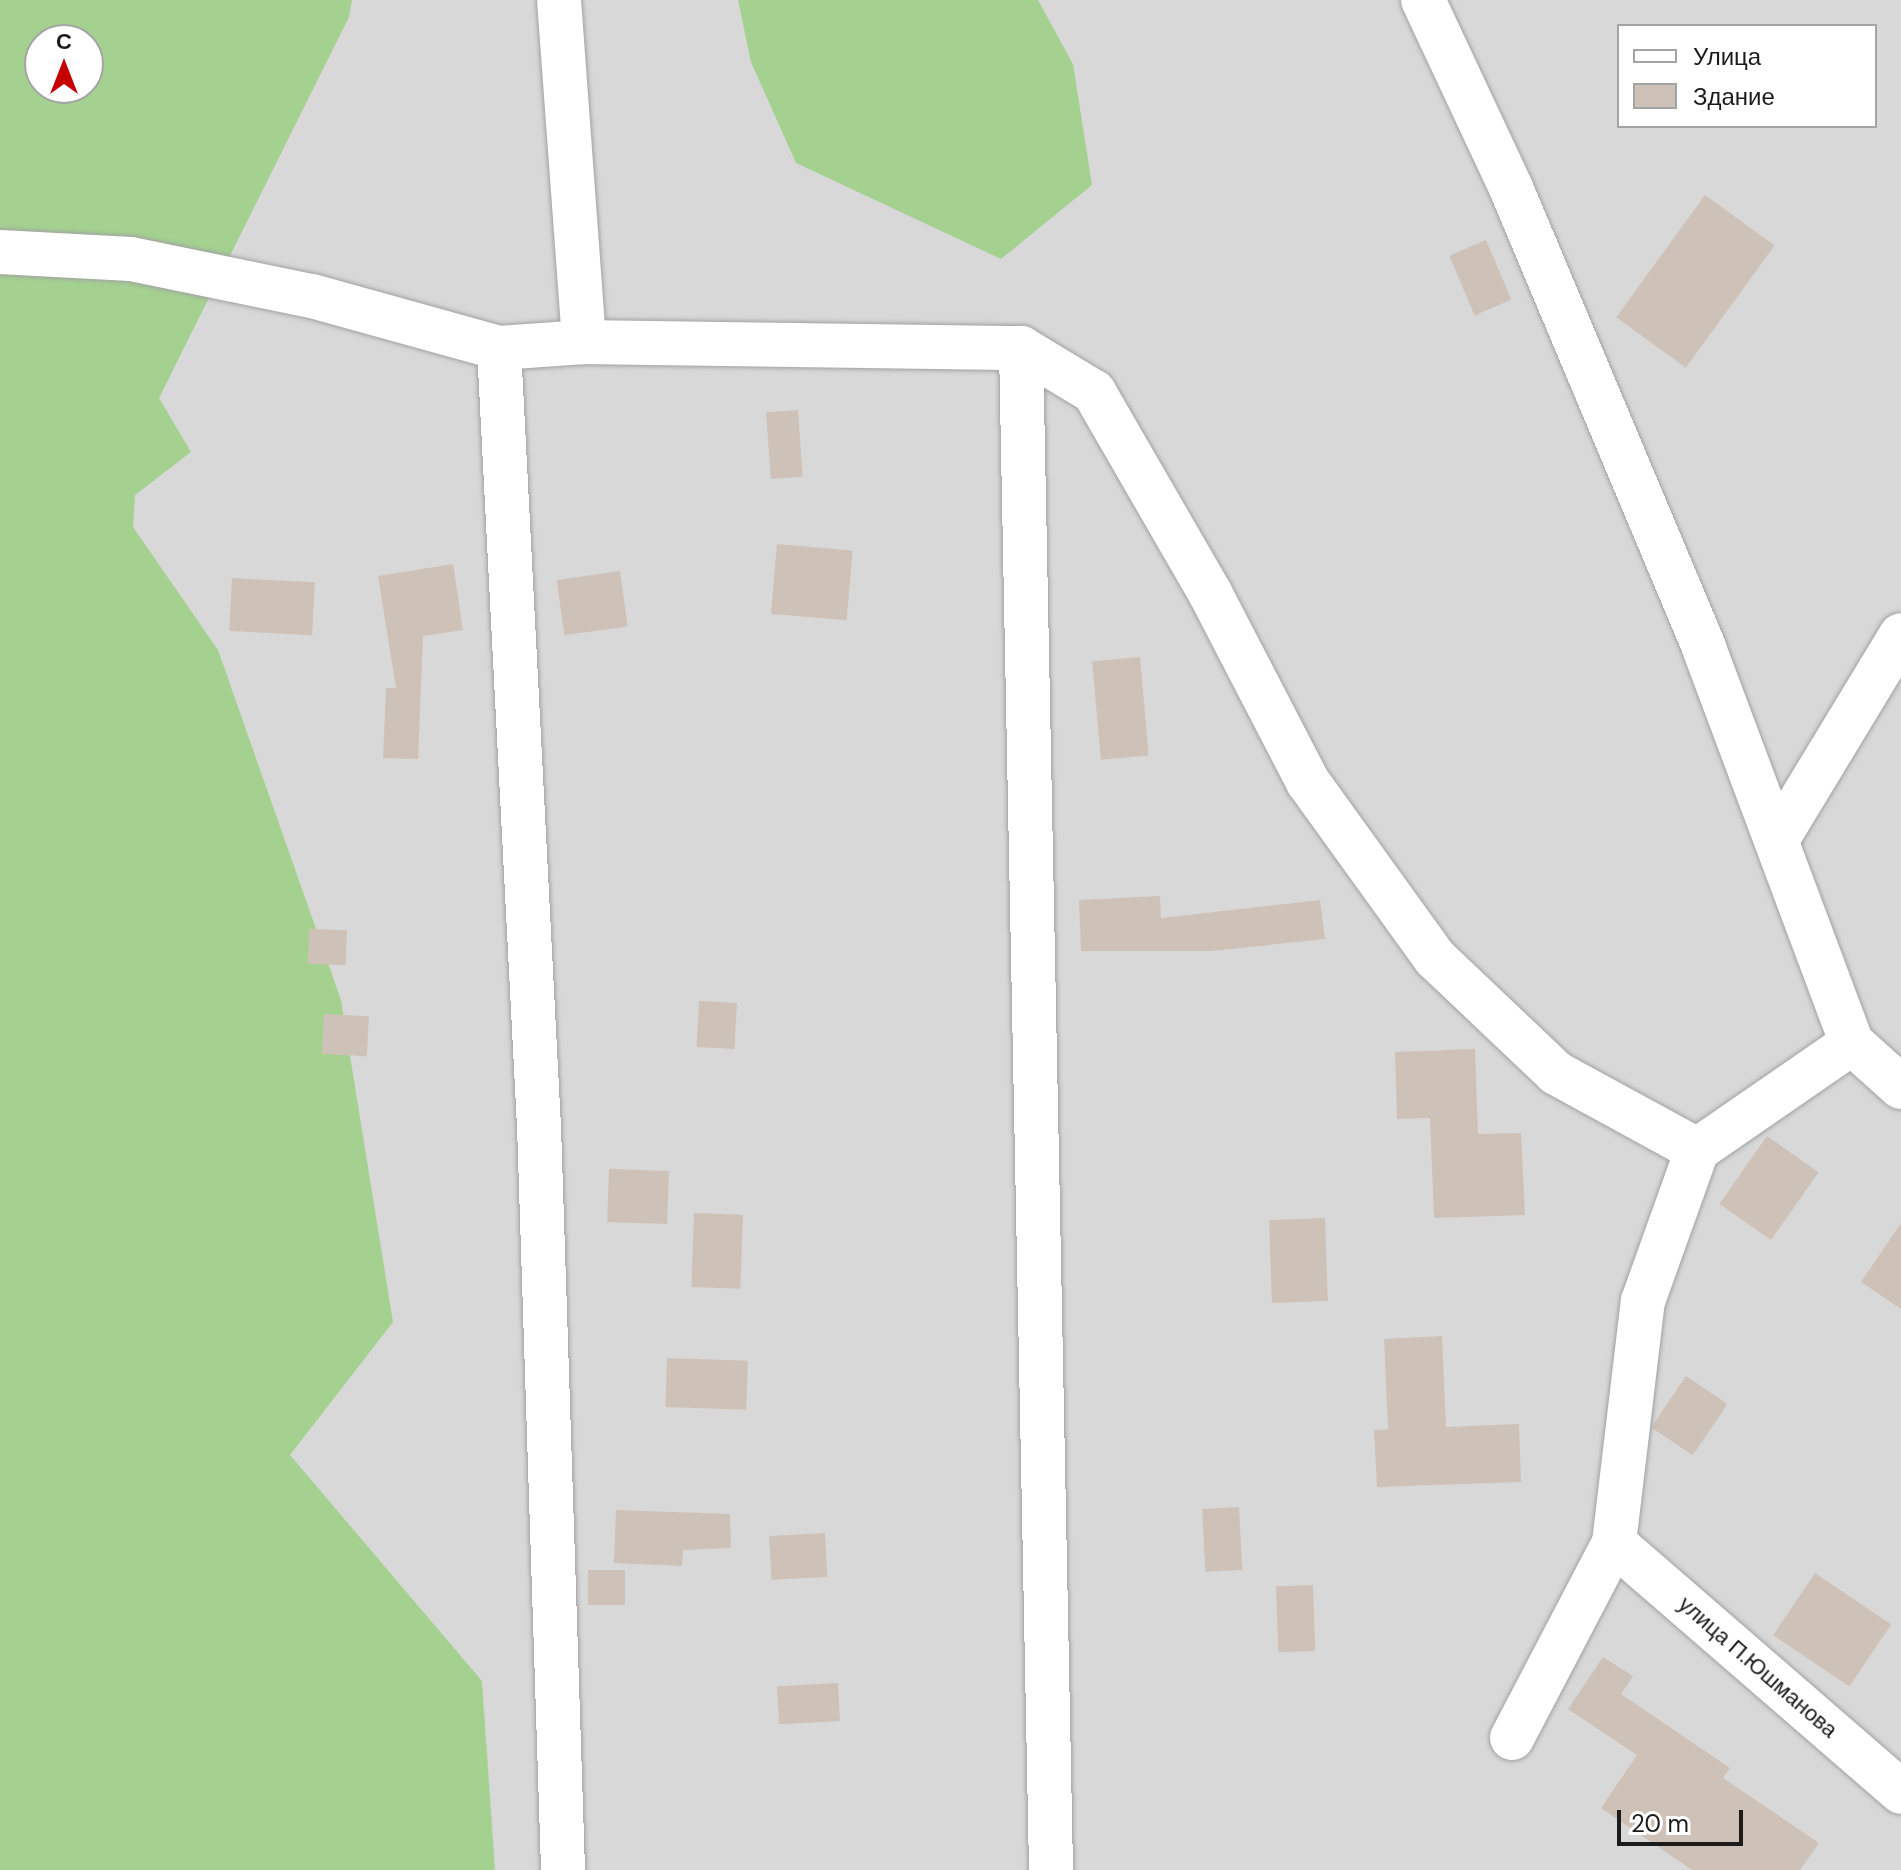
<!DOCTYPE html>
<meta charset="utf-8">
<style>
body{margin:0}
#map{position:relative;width:1901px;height:1870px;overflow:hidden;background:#eee9df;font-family:"DM Sans",sans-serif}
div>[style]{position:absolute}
.residential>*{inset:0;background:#d9d8d8}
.forest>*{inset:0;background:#a4d190}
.building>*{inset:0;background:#cec2b8;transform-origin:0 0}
.roads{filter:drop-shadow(0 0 2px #a2a2a2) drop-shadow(0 0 2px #a2a2a2)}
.minor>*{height:44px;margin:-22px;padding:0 22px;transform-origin:22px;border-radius:22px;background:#fff}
span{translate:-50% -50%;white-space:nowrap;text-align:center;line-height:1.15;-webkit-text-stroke:7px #fff;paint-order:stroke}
.street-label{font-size:22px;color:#1b1b1b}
.legend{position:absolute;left:1617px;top:24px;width:260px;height:104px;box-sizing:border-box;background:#fff;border:2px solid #a4a4a4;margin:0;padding:10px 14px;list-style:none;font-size:24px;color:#1b1b1b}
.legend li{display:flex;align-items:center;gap:16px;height:40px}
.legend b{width:40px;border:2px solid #a4a4a4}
.north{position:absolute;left:24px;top:24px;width:80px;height:80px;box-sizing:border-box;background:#fff;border:2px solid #a4a4a4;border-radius:50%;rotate:0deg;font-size:22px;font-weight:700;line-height:32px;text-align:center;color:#1b1b1b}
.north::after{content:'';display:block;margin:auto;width:28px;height:36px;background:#c60001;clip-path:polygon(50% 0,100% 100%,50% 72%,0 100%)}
.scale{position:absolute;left:1617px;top:1810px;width:126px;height:36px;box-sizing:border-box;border:4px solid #1b1b1b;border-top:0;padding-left:10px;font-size:24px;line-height:28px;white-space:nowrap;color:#1b1b1b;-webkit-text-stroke:6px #fff;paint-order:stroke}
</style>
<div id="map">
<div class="residential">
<div style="clip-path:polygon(evenodd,0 0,1901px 0,1901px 1870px,0 1870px,0 0,1619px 26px,1875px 26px,1875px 126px,1619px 126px,1619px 26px,0 0,40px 40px,88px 40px,88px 88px,40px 88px,40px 40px)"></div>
</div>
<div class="forest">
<div style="clip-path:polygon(evenodd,0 0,352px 0,349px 17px,159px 398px,191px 452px,135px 495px,133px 527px,218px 650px,341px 1000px,393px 1322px,290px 1455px,482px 1681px,495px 1870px,0 1870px,0 0,40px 40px,88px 40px,88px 88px,40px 88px,40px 40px)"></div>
<div style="clip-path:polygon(738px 0,1038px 0,1073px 64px,1092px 185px,1001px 259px,796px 163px,751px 62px)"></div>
</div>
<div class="building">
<div style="left:1705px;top:195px;width:86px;height:151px;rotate:36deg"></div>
<div style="left:1486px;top:240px;width:65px;height:40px;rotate:67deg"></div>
<div style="left:798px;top:410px;width:67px;height:32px;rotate:86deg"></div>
<div style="left:777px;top:544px;width:76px;height:70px;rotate:5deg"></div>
<div style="clip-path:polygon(453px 564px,463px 630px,423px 636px,418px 759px,383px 758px,386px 688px,396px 688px,378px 576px)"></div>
<div style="left:620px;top:571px;width:56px;height:64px;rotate:82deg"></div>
<div style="left:232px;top:578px;width:83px;height:53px;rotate:3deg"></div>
<div style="left:1140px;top:657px;width:99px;height:48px;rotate:85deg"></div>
<div style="clip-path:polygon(1160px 896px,1161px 918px,1320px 900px,1325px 939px,1212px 951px,1081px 951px,1079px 900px)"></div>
<div style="left:309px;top:929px;width:38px;height:35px;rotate:2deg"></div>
<div style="left:699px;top:1001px;width:38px;height:46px;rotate:3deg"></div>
<div style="left:324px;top:1014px;width:45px;height:40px;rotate:3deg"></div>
<div style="clip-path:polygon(1475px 1049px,1478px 1134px,1521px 1133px,1525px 1215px,1434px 1218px,1430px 1118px,1397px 1119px,1395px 1052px)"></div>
<div style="left:1767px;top:1136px;width:63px;height:83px;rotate:35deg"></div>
<div style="left:609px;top:1169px;width:60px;height:53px;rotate:2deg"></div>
<div style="left:694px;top:1213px;width:49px;height:74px;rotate:2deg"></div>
<div style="left:1325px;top:1218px;width:83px;height:56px;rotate:88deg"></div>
<div style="clip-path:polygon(1901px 1223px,1901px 1309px,1861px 1282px)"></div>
<div style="clip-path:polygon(1442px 1336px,1446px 1427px,1519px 1424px,1521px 1482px,1377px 1487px,1374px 1430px,1388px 1429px,1384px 1339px)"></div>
<div style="left:667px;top:1358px;width:81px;height:49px;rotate:2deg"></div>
<div style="left:1686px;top:1376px;width:50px;height:62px;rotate:34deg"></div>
<div style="left:1239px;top:1507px;width:63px;height:37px;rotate:87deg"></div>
<div style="clip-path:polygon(616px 1510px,730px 1514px,731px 1548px,683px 1550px,682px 1566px,614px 1563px)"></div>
<div style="left:825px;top:1533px;width:44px;height:56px;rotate:87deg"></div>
<div style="left:588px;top:1570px;width:37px;height:35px"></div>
<div style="left:1815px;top:1573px;width:92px;height:75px;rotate:34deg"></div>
<div style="left:1313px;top:1585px;width:66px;height:37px;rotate:88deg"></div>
<div style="clip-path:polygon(1603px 1657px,1633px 1676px,1621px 1694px,1730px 1768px,1723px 1778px,1819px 1843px,1800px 1870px,1692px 1870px,1601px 1808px,1637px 1755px,1568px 1709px)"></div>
<div style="left:838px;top:1683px;width:38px;height:61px;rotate:87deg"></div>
</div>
<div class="roads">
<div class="minor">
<div style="left:559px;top:0;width:343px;rotate:85.8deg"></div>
<div style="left:1423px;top:0;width:208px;rotate:64.9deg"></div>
<div style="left:1511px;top:188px;width:499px;rotate:67.2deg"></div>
<div style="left:1704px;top:648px;width:422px;rotate:69.5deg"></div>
<div style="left:1852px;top:1043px;width:66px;rotate:41.9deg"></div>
<div style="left:0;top:252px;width:131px;rotate:3.1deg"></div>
<div style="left:131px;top:259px;width:185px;rotate:11.6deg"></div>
<div style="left:312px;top:296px;width:194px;rotate:15.5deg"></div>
<div style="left:499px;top:348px;width:85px;rotate:-4deg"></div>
<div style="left:584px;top:342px;width:437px;rotate:0.8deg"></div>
<div style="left:1021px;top:348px;width:85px;rotate:31.1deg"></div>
<div style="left:1094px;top:392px;width:232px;rotate:60deg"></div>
<div style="left:1210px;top:593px;width:213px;rotate:62.6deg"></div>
<div style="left:1308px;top:782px;width:217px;rotate:54.2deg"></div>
<div style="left:1435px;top:958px;width:167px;rotate:43.5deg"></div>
<div style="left:1556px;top:1073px;width:161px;rotate:28.6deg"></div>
<div style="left:1697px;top:1150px;width:188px;rotate:-34.6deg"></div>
<div style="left:499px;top:348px;width:779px;rotate:87.06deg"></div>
<div style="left:539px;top:1126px;width:744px;rotate:88.15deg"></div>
<div style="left:1021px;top:348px;width:1522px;rotate:88.87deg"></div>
<div style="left:1778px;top:838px;width:237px;rotate:-58.8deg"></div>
<div style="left:1614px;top:1543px;width:380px;rotate:40.9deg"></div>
<div style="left:1512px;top:1738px;width:220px;rotate:-62.4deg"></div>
<div style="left:1614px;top:1543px;width:244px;rotate:-83.2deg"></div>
<div style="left:1643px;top:1301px;width:160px;rotate:-70.3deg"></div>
</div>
</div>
<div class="street-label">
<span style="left:1758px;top:1667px;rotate:41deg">улица П.Юшманова</span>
</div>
<ul class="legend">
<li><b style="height:10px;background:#fff"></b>Улица</li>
<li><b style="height:22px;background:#cec2b8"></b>Здание</li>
</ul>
<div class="north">С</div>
<div class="scale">20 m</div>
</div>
